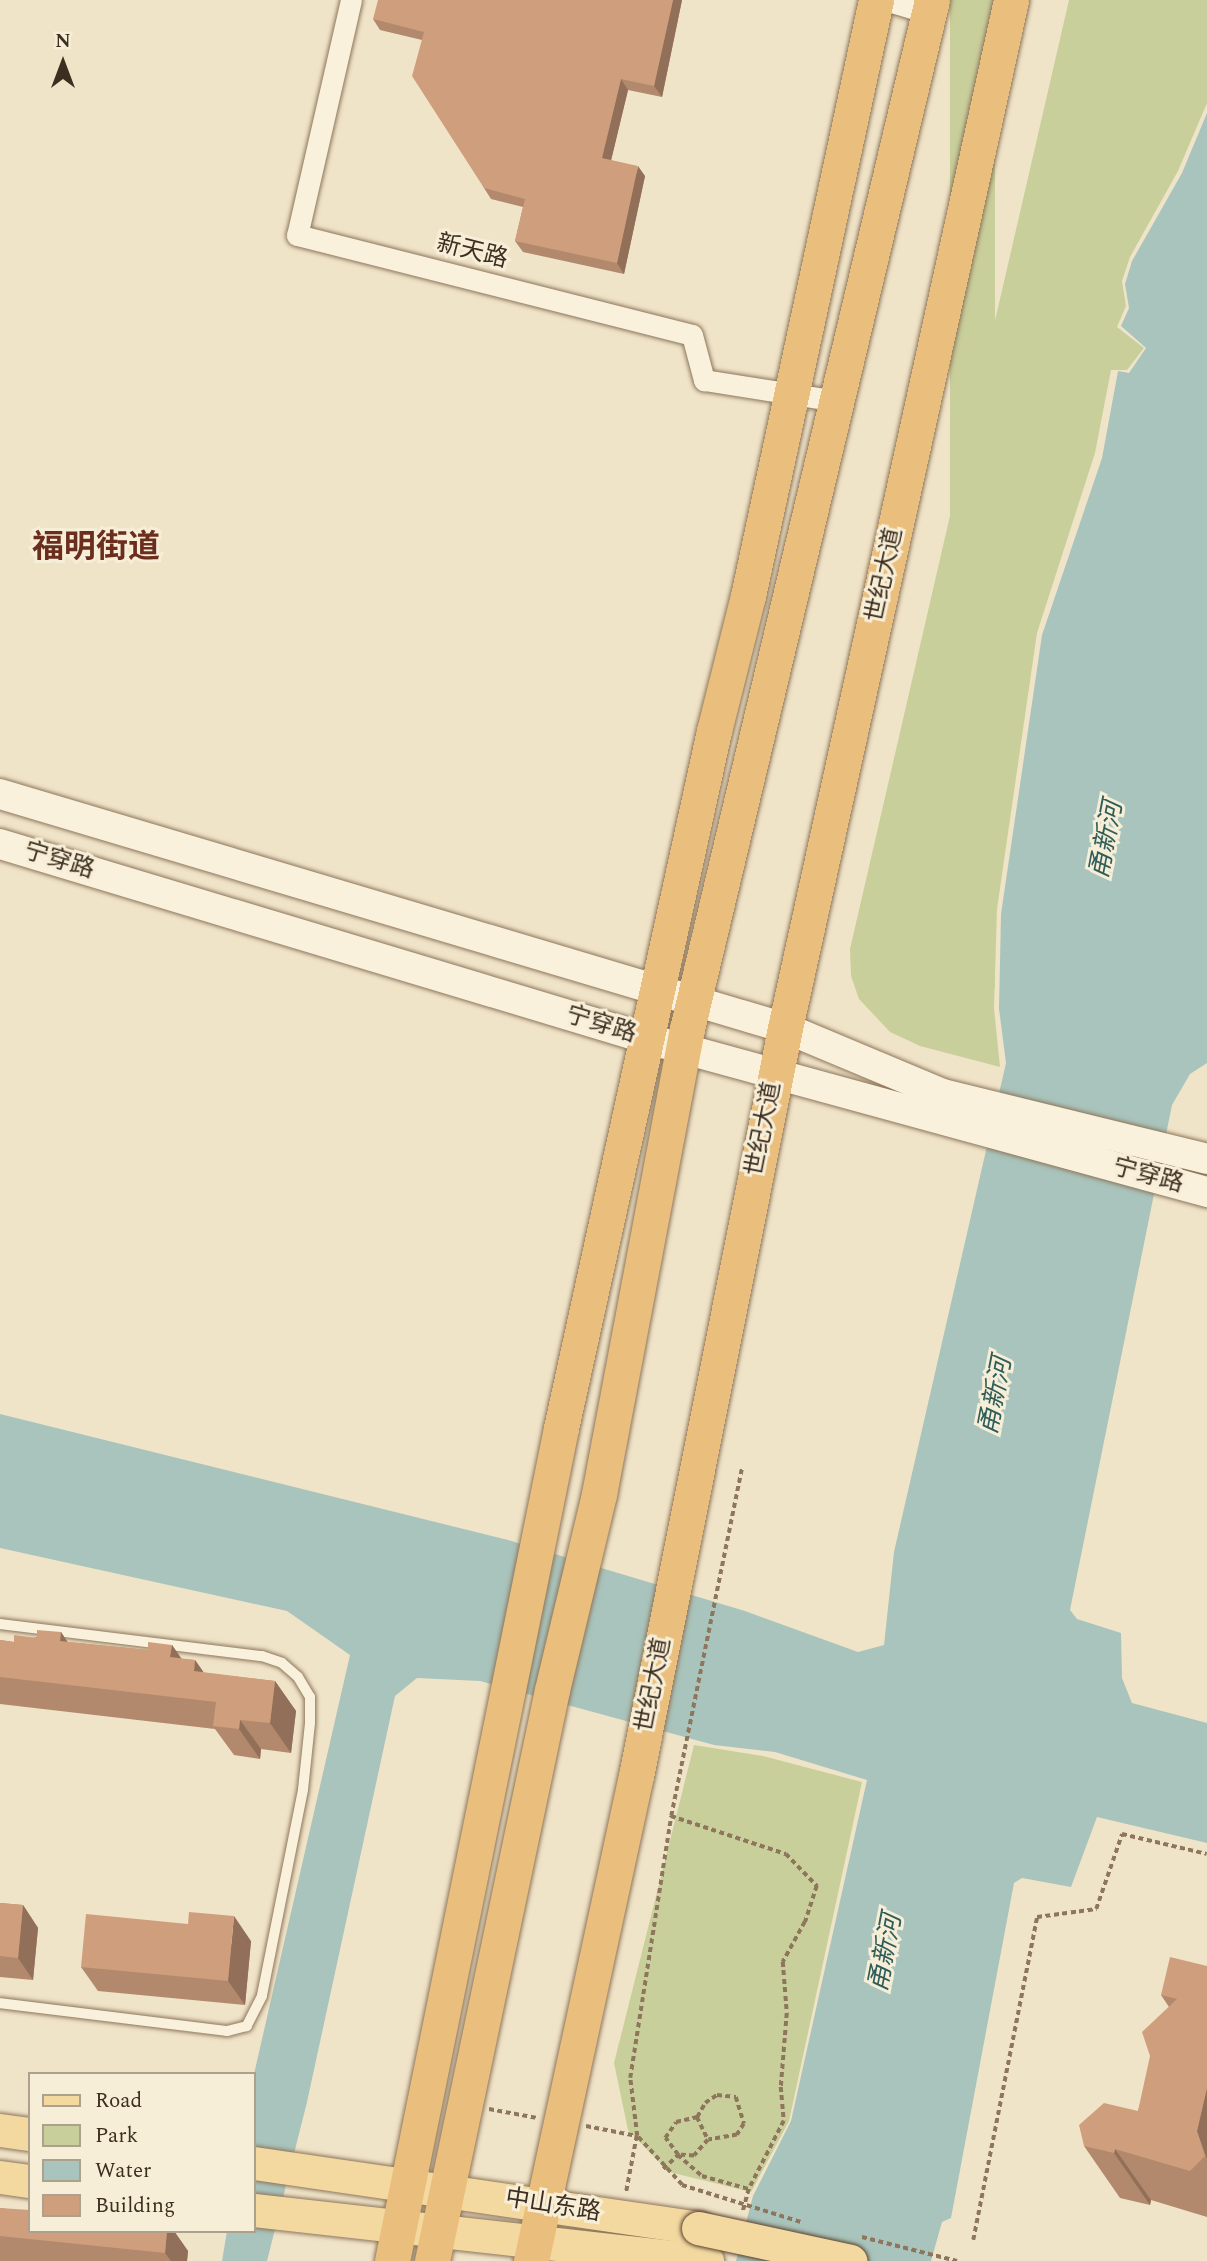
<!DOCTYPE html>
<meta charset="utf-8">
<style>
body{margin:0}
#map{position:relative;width:1207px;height:2261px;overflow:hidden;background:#f0e4c8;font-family:Spectral,"Noto Sans SC",serif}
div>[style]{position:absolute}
.green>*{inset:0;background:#c9cf9b;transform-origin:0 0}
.water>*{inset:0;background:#a9c4bc}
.path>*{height:3.5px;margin-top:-1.75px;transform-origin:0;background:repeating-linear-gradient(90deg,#8d765c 0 5px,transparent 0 8.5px)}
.roads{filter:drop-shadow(0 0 2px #8d765c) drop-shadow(0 0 2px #8d765c)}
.service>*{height:10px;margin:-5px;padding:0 5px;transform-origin:5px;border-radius:5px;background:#faf1dc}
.minor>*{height:21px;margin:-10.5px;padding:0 10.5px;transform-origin:10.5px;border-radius:10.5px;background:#faf1dc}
.secondary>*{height:30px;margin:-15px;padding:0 15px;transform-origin:15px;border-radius:15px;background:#faf1dc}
.primary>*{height:33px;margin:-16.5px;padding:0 16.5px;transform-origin:16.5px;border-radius:16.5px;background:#f3d9a0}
.trunk>*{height:35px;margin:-17.5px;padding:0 17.5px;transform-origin:17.5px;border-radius:17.5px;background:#eabe7c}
.path-bridge>*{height:3.5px;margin-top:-1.75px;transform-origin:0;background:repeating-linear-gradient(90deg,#8d765c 0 5px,transparent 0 8.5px)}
.bridges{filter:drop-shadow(0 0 2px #5b4430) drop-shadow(0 0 2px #5b4430)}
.primary-bridge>*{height:33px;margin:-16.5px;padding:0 16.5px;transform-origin:16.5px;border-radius:16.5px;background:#f3d9a0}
.wall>*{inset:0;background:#b2896c}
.shaded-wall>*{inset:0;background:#916f58}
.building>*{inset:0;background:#cf9f7d}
span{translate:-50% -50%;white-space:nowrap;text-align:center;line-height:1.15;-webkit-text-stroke:6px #f7eed8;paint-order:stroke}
.street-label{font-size:24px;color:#3d2e20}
.water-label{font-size:26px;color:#2f5d5a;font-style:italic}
.district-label{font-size:32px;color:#6b2e1e;font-weight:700}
.legend{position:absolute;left:28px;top:2072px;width:228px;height:161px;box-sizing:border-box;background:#f7eed8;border:2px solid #ada18e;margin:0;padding:9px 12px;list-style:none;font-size:21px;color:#3d2e20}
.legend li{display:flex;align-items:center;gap:14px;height:35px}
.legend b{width:35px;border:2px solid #ada18e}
.north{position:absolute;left:28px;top:28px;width:70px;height:70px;-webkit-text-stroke:5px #f7eed8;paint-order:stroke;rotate:0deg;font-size:19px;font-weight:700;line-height:28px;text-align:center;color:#3d2e20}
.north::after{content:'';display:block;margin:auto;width:24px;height:32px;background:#3d2e20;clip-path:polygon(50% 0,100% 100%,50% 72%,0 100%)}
</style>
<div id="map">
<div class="green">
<div style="left:950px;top:0;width:45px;height:988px"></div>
<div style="clip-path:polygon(1069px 0,1207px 0,1207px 103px,1178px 171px,1130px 257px,1122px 281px,1126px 306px,1117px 327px,1144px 348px,1127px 370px,1111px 370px,1095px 453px,1037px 633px,997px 909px,994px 1008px,1000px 1067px,920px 1046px,890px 1032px,859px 999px,851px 976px,850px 949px)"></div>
<div style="clip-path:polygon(694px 1745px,763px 1756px,862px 1782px,789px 2121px,751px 2192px,669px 2172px,628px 2130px,614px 2063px)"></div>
</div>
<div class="water">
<div style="clip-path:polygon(1207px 113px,1207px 1063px,1190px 1074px,1172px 1105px,1070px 1610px,1077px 1619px,1121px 1633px,1122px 1678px,1132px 1703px,1207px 1723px,1207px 1843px,1097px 1817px,1071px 1887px,1022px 1878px,1014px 1883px,951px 2218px,942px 2222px,931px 2261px,736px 2261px,753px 2196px,791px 2121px,867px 1780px,775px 1752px,714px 1745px,480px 1681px,417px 1678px,395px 1696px,307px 2102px,267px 2261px,222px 2261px,227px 2231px,254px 2231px,254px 2074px,350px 1655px,287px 1611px,0 1548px,0 1414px,508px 1540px,745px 1611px,858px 1652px,884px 1645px,894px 1552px,1006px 1063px,999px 1009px,1001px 914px,1042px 635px,1102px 458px,1118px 371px,1129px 373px,1146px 348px,1121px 326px,1129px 308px,1125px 284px,1132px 261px,1182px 173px)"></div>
</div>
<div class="path">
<div style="left:671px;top:1816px;width:121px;rotate:18.3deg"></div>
<div style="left:786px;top:1854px;width:45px;rotate:45.9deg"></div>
<div style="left:817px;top:1886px;width:38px;rotate:108deg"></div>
<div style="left:805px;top:1922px;width:46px;rotate:118.8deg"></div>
<div style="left:783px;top:1962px;width:51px;rotate:85.5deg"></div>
<div style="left:787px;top:2013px;width:74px;rotate:94.6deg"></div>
<div style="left:781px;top:2087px;width:34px;rotate:85deg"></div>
<div style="left:784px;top:2121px;width:76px;rotate:117.2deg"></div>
<div style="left:749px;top:2189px;width:23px;rotate:105deg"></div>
<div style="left:717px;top:2095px;width:19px;rotate:6deg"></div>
<div style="left:736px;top:2097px;width:28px;rotate:73deg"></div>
<div style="left:744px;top:2124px;width:13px;rotate:122deg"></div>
<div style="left:737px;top:2135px;width:29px;rotate:170deg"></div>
<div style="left:708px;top:2140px;width:21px;rotate:131deg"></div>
<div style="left:694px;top:2156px;width:16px;rotate:-176deg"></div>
<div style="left:678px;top:2155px;width:21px;rotate:-127deg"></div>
<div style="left:665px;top:2138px;width:19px;rotate:-55deg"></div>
<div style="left:676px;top:2122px;width:22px;rotate:-13deg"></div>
<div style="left:697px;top:2117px;width:16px;rotate:-60deg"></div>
<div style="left:705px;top:2103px;width:14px;rotate:-34deg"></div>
<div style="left:489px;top:2109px;width:49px;rotate:10.6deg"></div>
<div style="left:697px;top:2117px;width:25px;rotate:64deg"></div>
<div style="left:586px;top:2126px;width:52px;rotate:11.1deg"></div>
<div style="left:637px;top:2136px;width:59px;rotate:100.7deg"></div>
<div style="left:663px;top:2169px;width:21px;rotate:-43deg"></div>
<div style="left:678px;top:2155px;width:32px;rotate:41deg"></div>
<div style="left:702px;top:2176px;width:49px;rotate:15.5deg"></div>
<div style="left:682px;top:2185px;width:67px;rotate:-132.6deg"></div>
<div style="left:637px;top:2136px;width:58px;rotate:-96.9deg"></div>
<div style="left:630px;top:2078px;width:265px;rotate:-81.1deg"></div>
<div style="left:671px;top:1816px;width:356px;rotate:-78.5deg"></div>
<div style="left:973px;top:2240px;width:329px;rotate:-78.8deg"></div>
<div style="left:1037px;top:1917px;width:60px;rotate:-7.7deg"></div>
<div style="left:1096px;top:1909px;width:79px;rotate:-70.9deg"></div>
<div style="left:1122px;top:1834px;width:87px;rotate:13.2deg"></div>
</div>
<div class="roads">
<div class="service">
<div style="left:0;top:1624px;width:264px;rotate:7deg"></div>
<div style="left:262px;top:1656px;width:21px;rotate:19deg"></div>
<div style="left:282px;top:1663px;width:21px;rotate:41deg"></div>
<div style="left:298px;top:1677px;width:23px;rotate:59deg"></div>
<div style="left:310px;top:1697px;width:26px;rotate:90deg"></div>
<div style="left:310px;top:1723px;width:67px;rotate:96deg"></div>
<div style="left:303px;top:1790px;width:210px;rotate:101.3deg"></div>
<div style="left:262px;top:1996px;width:34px;rotate:117deg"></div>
<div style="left:247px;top:2026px;width:21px;rotate:166deg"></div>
<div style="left:227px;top:2031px;width:229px;rotate:-173deg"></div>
</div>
<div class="minor">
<div style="left:351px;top:0;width:241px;rotate:102.9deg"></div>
<div style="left:297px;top:235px;width:407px;rotate:14.2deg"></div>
<div style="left:692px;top:335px;width:47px;rotate:75.1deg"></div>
<div style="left:704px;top:380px;width:134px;rotate:9deg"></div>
<div style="left:885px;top:0;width:45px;rotate:16.8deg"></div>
</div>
<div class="secondary">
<div style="left:0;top:794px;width:819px;rotate:16.6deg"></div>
<div style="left:785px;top:1028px;width:171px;rotate:22.7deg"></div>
<div style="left:943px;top:1094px;width:272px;rotate:13.8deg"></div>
<div style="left:0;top:844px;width:677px;rotate:16.75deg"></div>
<div style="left:648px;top:1039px;width:580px;rotate:15.31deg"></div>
</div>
<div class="primary">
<div style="left:0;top:2130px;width:30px;rotate:8deg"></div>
<div style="left:254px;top:2163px;width:449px;rotate:8.3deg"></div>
<div style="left:0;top:2177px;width:30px;rotate:8deg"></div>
<div style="left:254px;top:2210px;width:456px;rotate:6.4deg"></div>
</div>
<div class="trunk">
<div style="left:392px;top:2261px;width:850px;rotate:-78.53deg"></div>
<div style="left:561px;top:1428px;width:714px;rotate:-77.62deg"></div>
<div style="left:714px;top:731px;width:139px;rotate:-75.9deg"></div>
<div style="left:748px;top:596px;width:610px;rotate:-77.88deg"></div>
<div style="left:432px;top:2261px;width:583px;rotate:-78.13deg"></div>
<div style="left:552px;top:1690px;width:202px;rotate:-76.5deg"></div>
<div style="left:599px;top:1494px;width:473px;rotate:-79.3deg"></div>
<div style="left:687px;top:1029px;width:1058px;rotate:-76.61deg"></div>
<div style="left:531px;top:2261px;width:496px;rotate:-77.8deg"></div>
<div style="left:636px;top:1776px;width:763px;rotate:-78.73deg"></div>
<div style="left:785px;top:1028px;width:1053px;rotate:-77.6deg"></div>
</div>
</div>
<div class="path-bridge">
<div style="left:682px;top:2185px;width:125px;rotate:17.3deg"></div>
<div style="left:862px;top:2237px;width:98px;rotate:14.2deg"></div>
</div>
<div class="bridges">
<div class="primary-bridge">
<div style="left:698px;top:2228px;width:156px;rotate:12.2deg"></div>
</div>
</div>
<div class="wall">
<div style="clip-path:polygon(682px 0,662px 97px,628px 90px,611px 160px,645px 176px,624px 274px,523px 252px,515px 241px,523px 207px,491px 199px,484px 188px,422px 40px,380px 30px,373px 19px)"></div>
<div style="clip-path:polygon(61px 1632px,67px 1642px,148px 1650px,172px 1645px,181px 1659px,195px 1660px,204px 1673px,275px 1681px,296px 1711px,291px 1753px,261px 1749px,260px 1759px,234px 1755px,215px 1729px,0 1704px,0 1640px,14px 1642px)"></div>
<div style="clip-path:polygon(0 1903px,23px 1905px,38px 1928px,33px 1980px,0 1977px)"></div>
<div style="clip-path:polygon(251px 1941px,245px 2005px,98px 1991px,81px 1967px)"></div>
<div style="clip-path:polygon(1207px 1966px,1207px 2217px,1151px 2200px,1150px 2205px,1120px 2198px,1084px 2146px,1138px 2111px,1169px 2007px,1161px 1995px)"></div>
<div style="clip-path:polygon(0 2208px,167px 2231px,174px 2231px,188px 2251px,187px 2261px,0 2261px)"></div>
</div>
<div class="shaded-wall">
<div style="clip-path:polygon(673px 0,682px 0,662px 97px,654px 86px)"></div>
<div style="clip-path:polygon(621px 79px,628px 90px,609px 169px,602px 158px)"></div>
<div style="clip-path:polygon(638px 166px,645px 176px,624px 274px,617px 263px)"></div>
<div style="clip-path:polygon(61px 1632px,81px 1662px,60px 1641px)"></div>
<div style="clip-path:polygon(172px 1645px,193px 1675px,170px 1657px)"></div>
<div style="clip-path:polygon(195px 1660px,216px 1690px,194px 1671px)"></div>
<div style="clip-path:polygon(275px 1681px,296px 1711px,291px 1753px,270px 1723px)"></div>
<div style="clip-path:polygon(240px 1720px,261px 1749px,260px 1759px,239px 1729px)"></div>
<div style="clip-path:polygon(23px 1905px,38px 1928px,33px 1980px,18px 1958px)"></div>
<div style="clip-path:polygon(234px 1916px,251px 1941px,245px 2005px,228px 1981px)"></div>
<div style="clip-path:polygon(1207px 2088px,1207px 2159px,1197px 2131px)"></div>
<div style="clip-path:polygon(1115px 2149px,1151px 2200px,1150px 2205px,1114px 2153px)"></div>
<div style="clip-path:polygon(167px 2231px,174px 2231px,188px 2251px,187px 2261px,171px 2261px,165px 2253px)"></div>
</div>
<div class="building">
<div style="clip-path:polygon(378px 0,673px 0,654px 86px,621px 79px,602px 158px,638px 166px,617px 263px,515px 241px,525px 199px,484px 188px,412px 76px,424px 32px,373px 19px)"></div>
<div style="clip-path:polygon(37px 1630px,61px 1632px,60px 1641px,148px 1650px,148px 1642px,172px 1645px,170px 1657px,195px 1660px,194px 1671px,275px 1681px,270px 1723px,240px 1720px,239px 1729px,213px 1726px,216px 1702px,0 1677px,0 1640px,14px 1642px,14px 1635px,37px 1638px)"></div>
<div style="clip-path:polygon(0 1903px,23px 1905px,18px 1958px,0 1956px)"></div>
<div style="clip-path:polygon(189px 1912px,234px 1916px,228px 1981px,81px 1967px,86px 1914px,188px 1924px)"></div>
<div style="clip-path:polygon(1170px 1957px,1207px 1966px,1207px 2088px,1197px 2131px,1205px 2156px,1190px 2171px,1115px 2149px,1114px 2153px,1084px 2146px,1079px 2125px,1104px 2103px,1138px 2111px,1150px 2056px,1142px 2032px,1177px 1999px,1161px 1995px)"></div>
<div style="clip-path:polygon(0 2208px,30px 2210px,30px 2231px,167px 2231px,165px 2253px,0 2236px)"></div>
</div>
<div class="street-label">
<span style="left:472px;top:252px;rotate:14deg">新天路</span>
<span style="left:885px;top:575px;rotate:-78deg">世纪大道</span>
<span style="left:59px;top:861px;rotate:17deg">宁穿路</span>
<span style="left:601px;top:1025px;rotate:17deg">宁穿路</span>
<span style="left:764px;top:1129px;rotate:-79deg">世纪大道</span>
<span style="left:1148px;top:1176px;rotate:15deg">宁穿路</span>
<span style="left:654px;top:1685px;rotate:-79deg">世纪大道</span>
<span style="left:553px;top:2206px;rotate:9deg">中山东路</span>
</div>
<div class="water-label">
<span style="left:1107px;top:840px;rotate:-79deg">甬新河</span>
<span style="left:996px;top:1396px;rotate:-79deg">甬新河</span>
<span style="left:886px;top:1953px;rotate:-79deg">甬新河</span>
</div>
<div class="district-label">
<span style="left:96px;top:548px">福明街道</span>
</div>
<ul class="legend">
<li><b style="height:9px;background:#f3d9a0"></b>Road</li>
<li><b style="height:19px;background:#c9cf9b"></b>Park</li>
<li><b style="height:19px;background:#a9c4bc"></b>Water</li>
<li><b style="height:19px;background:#cf9f7d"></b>Building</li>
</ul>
<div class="north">N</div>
</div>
